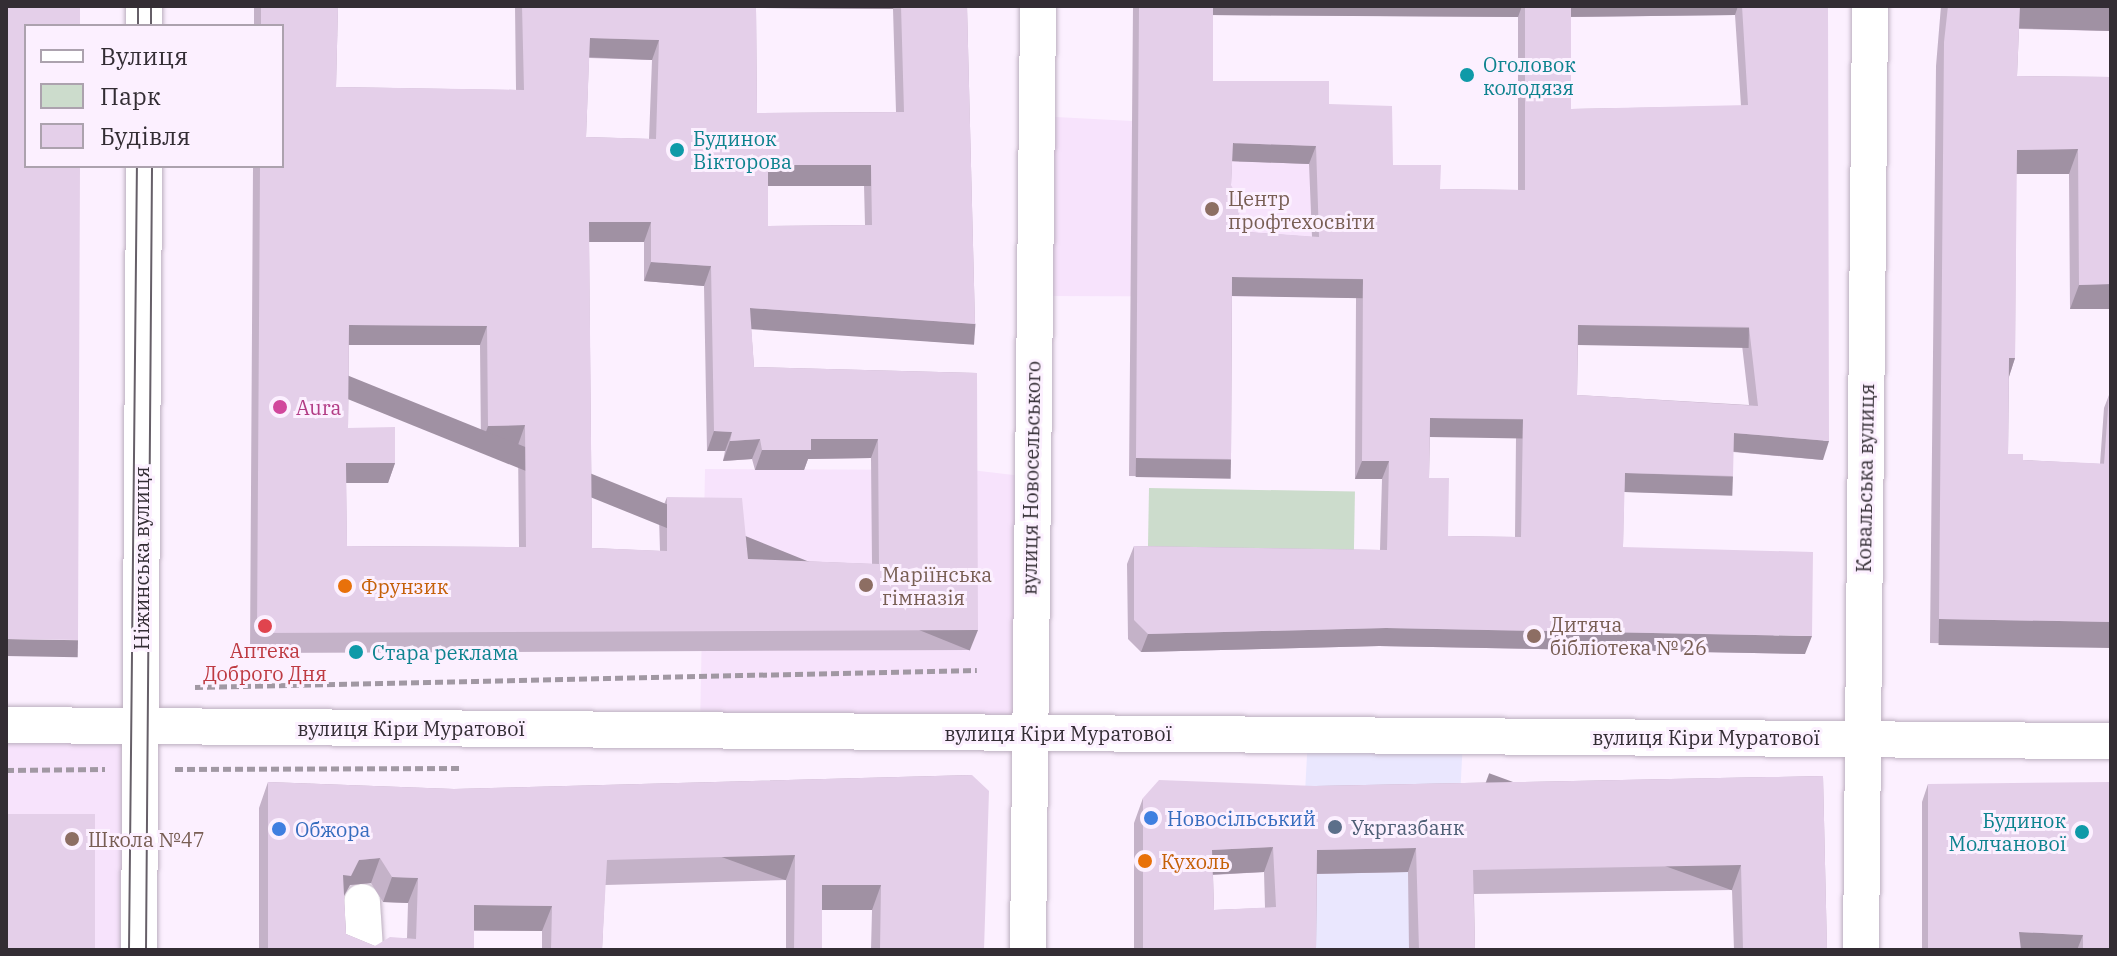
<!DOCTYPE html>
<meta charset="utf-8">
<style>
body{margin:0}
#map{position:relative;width:2117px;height:956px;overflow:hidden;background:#fcf0ff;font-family:"IBM Plex Serif",serif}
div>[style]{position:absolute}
.commercial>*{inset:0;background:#eae7fe;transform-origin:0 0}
.built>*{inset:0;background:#f7e3fc;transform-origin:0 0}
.green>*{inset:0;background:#ccdccc;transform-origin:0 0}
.path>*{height:5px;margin-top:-2.5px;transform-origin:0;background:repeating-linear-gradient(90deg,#a198a3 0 8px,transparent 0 12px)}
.roads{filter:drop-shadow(0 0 2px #bcaebf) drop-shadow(0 0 2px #bcaebf)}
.minor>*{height:36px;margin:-18px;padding:0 18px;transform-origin:18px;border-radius:18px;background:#fff}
.tram>*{height:2px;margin:-1px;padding:0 1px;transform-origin:1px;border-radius:1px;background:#665f68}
.wall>*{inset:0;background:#c4b2c8}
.shaded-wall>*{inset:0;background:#a091a3;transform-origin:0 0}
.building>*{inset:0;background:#e4cfe9;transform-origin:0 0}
.dots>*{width:22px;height:22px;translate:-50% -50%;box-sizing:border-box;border:4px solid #fcf0ff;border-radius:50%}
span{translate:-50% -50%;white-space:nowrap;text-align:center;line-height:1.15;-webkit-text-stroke:6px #fcf0ff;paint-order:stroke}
.culture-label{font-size:20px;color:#0d838f}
.left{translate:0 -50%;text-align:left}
.right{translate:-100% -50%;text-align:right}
.education-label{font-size:20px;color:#785e54}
.hotel-label{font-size:20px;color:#b23c85}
.street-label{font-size:20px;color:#332d34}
.food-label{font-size:20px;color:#c56008}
.health-label{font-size:20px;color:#be3a42}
.shop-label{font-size:20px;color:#366cbe}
.service-label{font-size:20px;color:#4e5e75}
.frame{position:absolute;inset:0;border:8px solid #332d34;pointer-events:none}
.legend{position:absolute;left:24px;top:24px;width:260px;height:144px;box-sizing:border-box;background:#fcf0ff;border:2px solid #aca2ae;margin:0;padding:10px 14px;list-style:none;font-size:24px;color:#332d34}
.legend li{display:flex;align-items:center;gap:16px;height:40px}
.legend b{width:40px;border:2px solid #aca2ae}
</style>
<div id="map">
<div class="commercial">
<div style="left:1308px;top:736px;width:155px;height:214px;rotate:3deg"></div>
</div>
<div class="built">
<div style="clip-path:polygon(1037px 116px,1132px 121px,1386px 124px,1306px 297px,1037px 296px)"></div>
<div style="clip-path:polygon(705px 469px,971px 470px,1031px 477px,1025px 730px,700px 727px)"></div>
<div style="left:6px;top:727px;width:132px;height:223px"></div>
</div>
<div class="green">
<div style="left:1149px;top:488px;width:206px;height:60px;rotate:1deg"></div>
</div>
<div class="path">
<div style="left:195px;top:687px;width:782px;rotate:-1.25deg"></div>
<div style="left:175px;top:769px;width:286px;rotate:-0.2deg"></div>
<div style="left:6px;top:770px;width:99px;rotate:-0.6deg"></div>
</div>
<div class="roads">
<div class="minor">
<div style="left:144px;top:26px;width:20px;rotate:-90deg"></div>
<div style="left:6px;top:725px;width:2105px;rotate:0.44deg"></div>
<div style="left:362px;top:902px;width:48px;rotate:86.4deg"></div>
<div style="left:139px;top:950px;width:784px;rotate:-89.63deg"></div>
<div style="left:1028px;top:950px;width:944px;rotate:-89.39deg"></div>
<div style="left:1861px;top:950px;width:944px;rotate:-89.45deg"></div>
</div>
</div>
<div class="tram">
<div style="left:151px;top:6px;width:20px;rotate:90deg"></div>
<div style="left:138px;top:26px;width:20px;rotate:-90deg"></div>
<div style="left:129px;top:950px;width:784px;rotate:-89.42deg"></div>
<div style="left:146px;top:950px;width:784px;rotate:-89.56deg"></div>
</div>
<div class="wall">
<div style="clip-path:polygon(evenodd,254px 6px,338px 6px,336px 87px,516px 90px,515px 6px,967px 6px,975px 324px,968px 344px,751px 328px,754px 367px,977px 373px,970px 650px,250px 653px,253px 166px,282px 166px,282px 26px,254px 26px,254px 6px,756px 8px,893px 9px,896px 112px,757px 113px,756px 8px,254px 6px,589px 58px,652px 60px,649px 139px,586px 137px,589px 58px,254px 6px,768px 185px,864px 185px,865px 225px,768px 226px,768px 185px,254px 6px,589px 242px,644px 242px,644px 281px,704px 286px,707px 451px,725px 451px,723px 461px,752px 459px,755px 470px,804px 470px,808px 459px,871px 458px,872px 564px,748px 559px,667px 497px,659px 517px,660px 551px,592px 548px,589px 242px,254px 6px,349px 345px,480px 345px,481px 446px,518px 445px,519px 547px,347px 546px,346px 483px,388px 483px,395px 463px,348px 428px,349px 345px)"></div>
<div style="clip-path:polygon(evenodd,1133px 6px,1828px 6px,1823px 460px,1733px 452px,1733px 476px,1726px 494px,1624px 492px,1623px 547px,1805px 654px,1379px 646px,1141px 652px,1128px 639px,1127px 564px,1134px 546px,1380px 550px,1382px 479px,1355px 479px,1356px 298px,1232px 295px,1231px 459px,1224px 477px,1129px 476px,1133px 6px,1213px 15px,1518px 17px,1518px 190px,1440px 189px,1393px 165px,1329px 104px,1213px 81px,1213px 15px,1133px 6px,1735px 15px,1741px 106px,1571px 109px,1571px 17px,1735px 15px,1133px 6px,1232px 161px,1309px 164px,1312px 237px,1233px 231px,1231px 185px,1232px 161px,1133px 6px,1578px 344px,1742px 345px,1749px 405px,1577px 395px,1578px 344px,1133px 6px,1430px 436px,1516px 437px,1515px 537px,1448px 536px,1429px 478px,1430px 436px)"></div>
<div style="clip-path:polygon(1941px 6px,2111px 6px,2111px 31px,2019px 29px,2017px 76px,2111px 77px,2111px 309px,2070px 309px,2069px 174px,2016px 174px,2015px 358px,2009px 376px,2008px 454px,2023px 460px,2100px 464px,2104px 408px,2109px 395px,2111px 647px,1930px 643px,1936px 66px)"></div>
<div style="clip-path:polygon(evenodd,972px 775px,984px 950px,871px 950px,872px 910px,822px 910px,822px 950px,786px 950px,786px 880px,605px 885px,602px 950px,542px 950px,542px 931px,474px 931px,474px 950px,259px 950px,259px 808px,268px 782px,454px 789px,972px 775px,371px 883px,383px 902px,408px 903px,407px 938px,375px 946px,346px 934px,344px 896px,350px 885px,371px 883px)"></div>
<div style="clip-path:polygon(evenodd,1823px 776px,1827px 950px,1734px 950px,1732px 890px,1474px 894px,1475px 950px,1409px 950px,1408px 872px,1317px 874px,1316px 950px,1134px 950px,1134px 823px,1143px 798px,1315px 786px,1823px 776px,1264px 872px,1265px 908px,1214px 910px,1213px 875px,1264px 872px)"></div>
<div style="clip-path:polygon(1928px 784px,2111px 950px,1922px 950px,1922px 802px)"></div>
</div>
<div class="shaded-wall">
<div style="clip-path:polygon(749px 6px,894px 6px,893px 9px,748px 8px)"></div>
<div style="clip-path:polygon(1210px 6px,1522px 6px,1518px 17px,1207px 15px)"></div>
<div style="clip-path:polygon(1568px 6px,1738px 6px,1735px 15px,1564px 17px)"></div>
<div style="clip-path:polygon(2019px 6px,2111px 6px,2111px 31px,2011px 28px)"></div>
<div style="clip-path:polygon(590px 38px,659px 40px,652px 60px,583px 57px)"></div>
<div style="clip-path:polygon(1233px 143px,1316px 146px,1309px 164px,1226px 161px)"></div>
<div style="clip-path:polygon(2078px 149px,2069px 174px,2008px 174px,2017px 150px)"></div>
<div style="left:768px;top:165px;width:103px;height:21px"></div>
<div style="clip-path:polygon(589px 222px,651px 222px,644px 242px,582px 242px)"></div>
<div style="clip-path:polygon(651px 262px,711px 266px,704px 286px,644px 281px)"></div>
<div style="left:1232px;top:277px;width:131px;height:19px;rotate:1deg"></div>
<div style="clip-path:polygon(2111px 284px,2111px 309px,2070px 309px,2079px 285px)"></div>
<div style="left:750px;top:308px;width:226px;height:21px;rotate:4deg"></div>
<div style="clip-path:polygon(349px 325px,487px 326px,480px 345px,342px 345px)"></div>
<div style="left:1578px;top:325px;width:171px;height:20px;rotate:1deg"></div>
<div style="clip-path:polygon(2009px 358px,2015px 358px,2007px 383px)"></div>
<div style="left:1430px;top:418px;width:93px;height:19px;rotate:1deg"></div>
<div style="clip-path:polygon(525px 425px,518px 445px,481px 446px,488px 426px)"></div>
<div style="clip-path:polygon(714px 431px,732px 432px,725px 451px,707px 451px)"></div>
<div style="clip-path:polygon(1734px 433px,1829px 441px,1823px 460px,1727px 451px)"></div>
<div style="clip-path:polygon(760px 439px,752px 459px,723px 461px,730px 441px)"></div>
<div style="clip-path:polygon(811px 439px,878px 439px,871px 458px,808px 459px,804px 470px,755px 470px,762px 450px)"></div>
<div style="left:1136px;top:458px;width:95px;height:19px;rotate:1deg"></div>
<div style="clip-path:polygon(1362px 461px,1389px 461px,1382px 479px,1355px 479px)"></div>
<div style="clip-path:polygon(346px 463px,395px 463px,388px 483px,339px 483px)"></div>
<div style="left:1625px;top:473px;width:108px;height:19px;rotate:2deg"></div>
<div style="left:1939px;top:619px;width:172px;height:26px;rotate:1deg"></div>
<div style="clip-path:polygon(1386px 628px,1812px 636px,1805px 654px,1379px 646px,1141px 652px,1148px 634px)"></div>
<div style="left:978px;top:630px;width:22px;height:721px;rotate:112deg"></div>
<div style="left:6px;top:639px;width:72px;height:17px;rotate:1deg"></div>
<div style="clip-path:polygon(1273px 847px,1264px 872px,1203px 875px,1212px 850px)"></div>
<div style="clip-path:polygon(1416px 848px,1408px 872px,1308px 874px,1317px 850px)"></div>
<div style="left:795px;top:855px;width:27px;height:188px;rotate:110deg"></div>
<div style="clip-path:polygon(380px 858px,371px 883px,350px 885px,341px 901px,343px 875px,359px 860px)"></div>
<div style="left:1741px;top:865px;width:27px;height:268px;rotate:110deg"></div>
<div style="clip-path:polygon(392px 877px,418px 878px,408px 903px,383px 902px)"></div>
<div style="clip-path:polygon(822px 885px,881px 885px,872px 910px,813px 910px)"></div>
<div style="clip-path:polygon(474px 905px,552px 906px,542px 931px,465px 930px)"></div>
<div style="clip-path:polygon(2019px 932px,2083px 935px,2077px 950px,2013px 949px)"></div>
</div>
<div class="building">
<div style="clip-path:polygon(6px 6px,80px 6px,80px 26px,26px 26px,26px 166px,80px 166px,78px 640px,6px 639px)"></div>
<div style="clip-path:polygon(evenodd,261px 6px,338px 6px,336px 87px,524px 90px,522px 6px,756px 6px,757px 113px,904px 112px,901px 6px,967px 6px,975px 324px,750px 308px,754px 367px,977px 373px,978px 630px,257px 633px,260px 166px,282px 166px,282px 26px,261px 26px,261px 6px,590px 38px,659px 40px,656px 139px,586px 137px,590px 38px,261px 6px,768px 165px,871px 165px,872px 225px,768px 226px,768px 165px,261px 6px,589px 222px,651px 222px,651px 262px,711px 266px,714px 431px,732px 432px,730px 441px,760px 439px,762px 450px,811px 450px,811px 439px,878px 439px,879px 564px,748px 559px,742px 498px,667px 497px,667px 551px,592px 548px,589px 222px,261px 6px,349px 325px,487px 326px,488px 426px,525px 425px,526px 547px,347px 546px,346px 463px,395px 463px,395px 427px,348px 428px,349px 325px)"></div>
<div style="clip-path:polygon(evenodd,1139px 6px,1213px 6px,1213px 81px,1329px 81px,1329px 104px,1392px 106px,1393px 165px,1441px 165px,1440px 189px,1525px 190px,1525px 6px,1571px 6px,1571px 109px,1748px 105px,1742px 6px,1828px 6px,1829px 441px,1734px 433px,1733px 476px,1625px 473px,1623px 547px,1813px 552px,1812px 636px,1386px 628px,1148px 634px,1134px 620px,1134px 546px,1387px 550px,1389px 461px,1362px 461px,1363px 279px,1232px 277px,1231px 459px,1136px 458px,1139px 6px,1233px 143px,1316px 146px,1319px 237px,1233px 231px,1242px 206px,1231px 185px,1233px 143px,1139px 6px,1578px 325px,1749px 327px,1758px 406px,1577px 395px,1578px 325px,1139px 6px,1430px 418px,1523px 419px,1521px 537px,1448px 536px,1449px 478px,1429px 478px,1430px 418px)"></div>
<div style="clip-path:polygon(1948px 6px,2020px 6px,2017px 76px,2111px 77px,2111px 284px,2079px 285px,2078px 149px,2017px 150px,2015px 358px,2009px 358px,2008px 454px,2023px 454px,2023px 460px,2111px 464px,2111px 622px,1939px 619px,1944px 42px)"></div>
<div style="clip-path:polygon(2109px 395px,2111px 395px,2111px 464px,2104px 464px)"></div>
<div style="clip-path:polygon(evenodd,972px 775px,989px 791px,984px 950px,880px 950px,881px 885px,822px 885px,822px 950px,794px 950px,795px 855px,607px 860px,602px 950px,551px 950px,552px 906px,474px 905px,474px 950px,268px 950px,268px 782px,454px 789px,972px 775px,380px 858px,392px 877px,418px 878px,416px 939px,390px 937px,375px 946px,346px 934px,343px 875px,351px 876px,359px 860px,380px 858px)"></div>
<div style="clip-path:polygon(evenodd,1823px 776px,1827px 950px,1743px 950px,1741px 865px,1473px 870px,1475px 950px,1419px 950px,1416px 848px,1317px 850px,1316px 950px,1143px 950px,1143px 798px,1159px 780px,1315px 786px,1823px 776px,1273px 847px,1276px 907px,1214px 910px,1212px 850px,1273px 847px)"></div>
<div style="clip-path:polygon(2111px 782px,2111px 950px,2083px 950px,2083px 935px,2019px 932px,2021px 950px,1928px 950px,1928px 784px)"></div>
<div style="left:6px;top:814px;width:89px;height:136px"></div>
</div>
<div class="dots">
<div style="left:1467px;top:75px;background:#0f9aa8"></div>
<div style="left:677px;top:150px;background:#0f9aa8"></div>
<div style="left:1212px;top:209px;background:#8d6e63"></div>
<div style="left:280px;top:407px;background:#d1479c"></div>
<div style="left:866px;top:585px;background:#8d6e63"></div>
<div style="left:345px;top:586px;background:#e8710a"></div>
<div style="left:265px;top:626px;background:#e0444e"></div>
<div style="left:1534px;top:636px;background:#8d6e63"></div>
<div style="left:356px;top:652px;background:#0f9aa8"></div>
<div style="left:1151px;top:818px;background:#3f7fe0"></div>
<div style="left:1335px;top:827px;background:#5c6f8a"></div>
<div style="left:279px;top:829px;background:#3f7fe0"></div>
<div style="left:2082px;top:832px;background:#0f9aa8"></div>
<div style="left:72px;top:839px;background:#8d6e63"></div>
<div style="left:1145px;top:861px;background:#e8710a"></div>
</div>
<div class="culture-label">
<span class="left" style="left:1483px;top:76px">Оголовок<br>колодязя</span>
<span class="left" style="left:693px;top:150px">Будинок<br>Вікторова</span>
<span class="left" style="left:372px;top:652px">Стара реклама</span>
<span class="right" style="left:2066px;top:832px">Будинок<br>Молчанової</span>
</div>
<div class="education-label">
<span class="left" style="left:1228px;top:210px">Центр<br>профтехосвіти</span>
<span class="left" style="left:882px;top:586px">Маріїнська<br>гімназія</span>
<span class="left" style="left:1550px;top:636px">Дитяча<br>бібліотека № 26</span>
<span class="left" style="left:88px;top:839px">Школа №47</span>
</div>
<div class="hotel-label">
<span class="left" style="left:296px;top:407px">Aura</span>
</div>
<div class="street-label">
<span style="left:1031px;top:478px;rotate:-89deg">вулиця Новосельського</span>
<span style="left:1865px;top:478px;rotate:-89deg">Ковальська вулиця</span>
<span style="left:141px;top:558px;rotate:-90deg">Ніжинська вулиця</span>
<span style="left:411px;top:728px">вулиця Кіри Муратової</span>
<span style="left:1058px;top:733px">вулиця Кіри Муратової</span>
<span style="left:1706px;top:737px">вулиця Кіри Муратової</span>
</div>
<div class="food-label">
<span class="left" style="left:361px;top:586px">Фрунзик</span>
<span class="left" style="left:1161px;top:861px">Кухоль</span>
</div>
<div class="health-label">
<span style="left:265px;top:662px">Аптека<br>Доброго Дня</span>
</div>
<div class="shop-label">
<span class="left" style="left:1167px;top:818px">Новосільський</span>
<span class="left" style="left:295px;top:829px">Обжора</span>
</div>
<div class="service-label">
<span class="left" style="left:1351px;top:827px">Укргазбанк</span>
</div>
<div class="frame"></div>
<ul class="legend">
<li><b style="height:10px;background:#fff"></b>Вулиця</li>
<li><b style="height:22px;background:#ccdccc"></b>Парк</li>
<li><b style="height:22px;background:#e4cfe9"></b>Будівля</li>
</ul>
</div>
